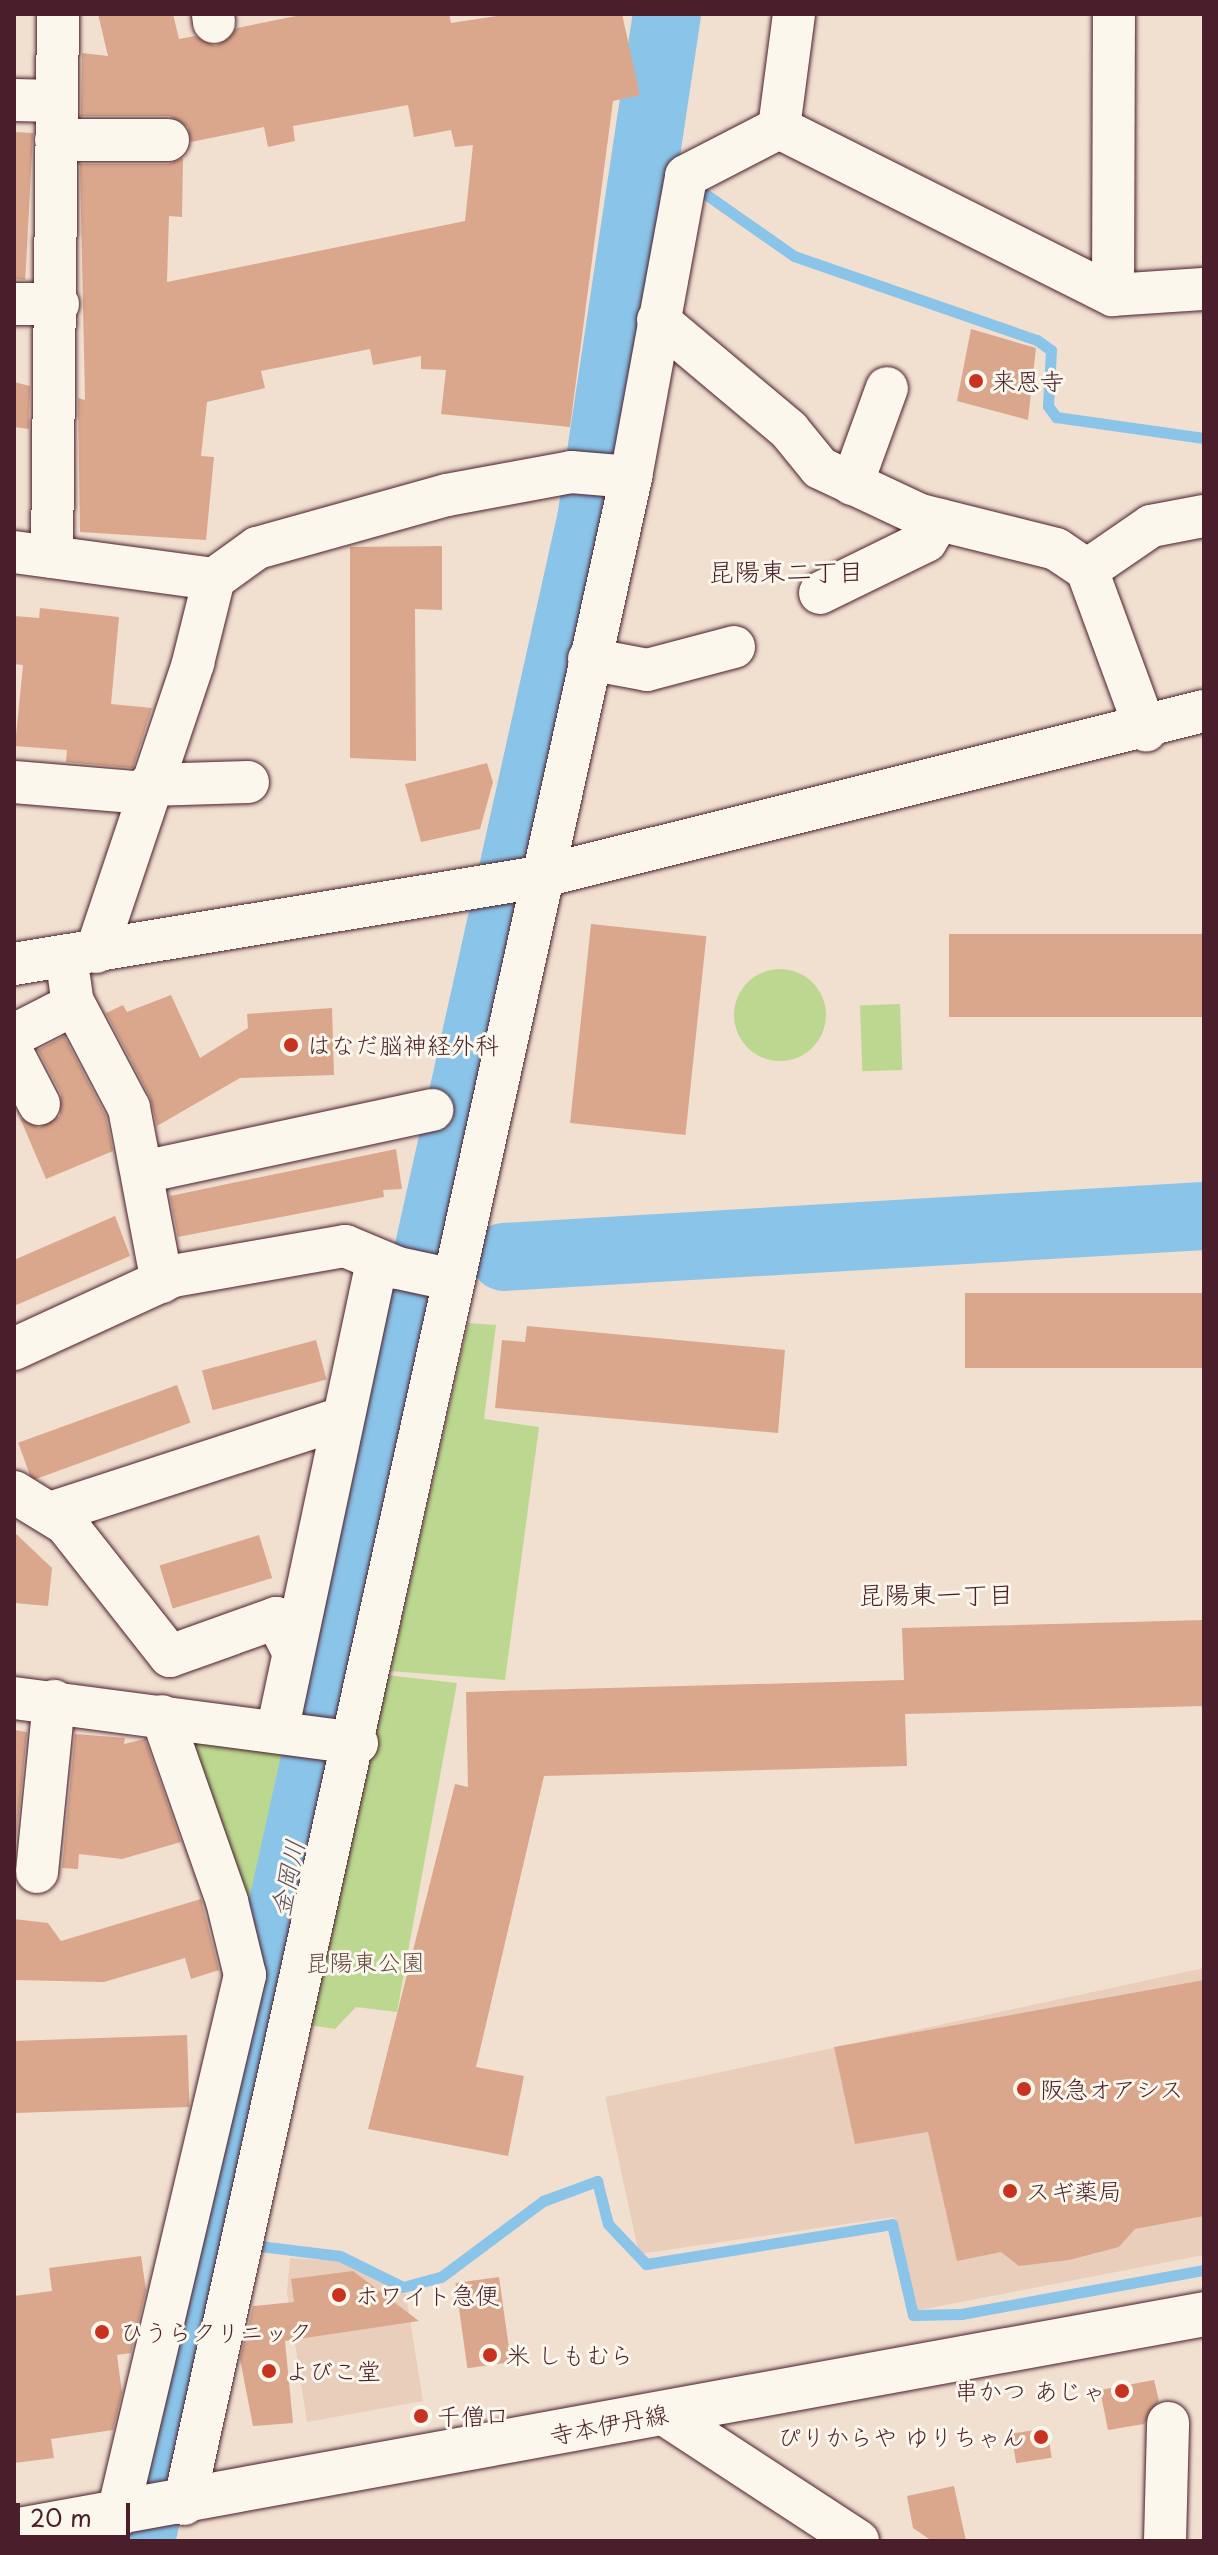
<!DOCTYPE html>
<meta charset="utf-8">
<style>
body{margin:0}
#map{position:relative;width:1218px;height:2555px;overflow:hidden;background:#f1dfd0;font-family:"Playpen Sans","Klee One",sans-serif}
div>[style]{position:absolute}
.built>*{inset:0;background:#eacebc}
.green>*{inset:0;background:#bcd890;transform-origin:0 0}
.round{border-radius:50%}
.stream>*{height:11px;margin:-5.5px;padding:0 5.5px;transform-origin:5.5px;border-radius:5.5px;background:#8ac4e9}
.river>*{height:68px;margin:-34px;padding:0 34px;transform-origin:34px;border-radius:34px;background:#8ac4e9}
.building>*{inset:0;background:#daa78d;transform-origin:0 0}
.roads{filter:drop-shadow(0 0 2px #4a1f2b) drop-shadow(0 0 2px #4a1f2b)}
.minor>*{height:42px;margin:-21px;padding:0 21px;transform-origin:21px;border-radius:21px;background:#fbf7ec}
.major>*{height:44px;margin:-22px;padding:0 22px;transform-origin:22px;border-radius:22px;background:#fbf7ec}
.dots>*{width:22px;height:22px;translate:-50% -50%;box-sizing:border-box;border:4px solid #fbf7ec;border-radius:50%}
span{translate:-50% -50%;white-space:nowrap;text-align:center;line-height:1.15;-webkit-text-stroke:6px #fbf7ec;paint-order:stroke}
.poi-label{font-size:24px;color:#4a1f2b}
.left{translate:0 -50%;text-align:left}
.right{translate:-100% -50%;text-align:right}
.park-label{font-size:24px;color:#664d44}
.street-label{font-size:24px;color:#4a1f2b}
.neighbourhood-label{font-size:26px;color:#4a1f2b}
.water-label{font-size:26px;color:#5d5164;font-style:italic}
.frame{position:absolute;inset:0;border:16px solid #4a1f2b;pointer-events:none}
.scale{position:absolute;left:16px;top:2503px;width:114px;height:36px;box-sizing:border-box;border:4px solid #4a1f2b;border-top:0;padding-left:10px;font-size:24px;line-height:28px;white-space:nowrap;color:#4a1f2b;-webkit-text-stroke:6px #fbf7ec;paint-order:stroke}
</style>
<div id="map">
<div class="built">
<div style="clip-path:polygon(1204px 1968px,1204px 2255px,914px 2311px,894px 2217px,639px 2254px,605px 2097px)"></div>
<div style="clip-path:polygon(290px 2258px,340px 2261px,406px 2295px,423px 2401px,307px 2422px,287px 2292px)"></div>
</div>
<div class="green">
<div class="round" style="left:734px;top:969px;width:92px;height:92px"></div>
<div style="left:900px;top:1004px;width:66px;height:40px;rotate:88deg"></div>
<div style="clip-path:polygon(468px 1323px,496px 1325px,484px 1419px,539px 1427px,505px 1680px,390px 1671px)"></div>
<div style="clip-path:polygon(386px 1675px,457px 1683px,397px 2012px,356px 2007px,335px 2029px,309px 2025px)"></div>
<div style="clip-path:polygon(172px 1726px,291px 1743px,249px 1940px)"></div>
</div>
<div class="stream">
<div style="left:648px;top:162px;width:35px;rotate:27deg"></div>
<div style="left:694px;top:186px;width:122px;rotate:35deg"></div>
<div style="left:794px;top:256px;width:257px;rotate:19.1deg"></div>
<div style="left:1037px;top:340px;width:17px;rotate:36deg"></div>
<div style="left:1051px;top:350px;width:56px;rotate:93.1deg"></div>
<div style="left:1048px;top:406px;width:14px;rotate:54deg"></div>
<div style="left:1056px;top:417px;width:149px;rotate:8.1deg"></div>
<div style="left:207px;top:2239px;width:27px;rotate:8deg"></div>
<div style="left:251px;top:2245px;width:90px;rotate:7deg"></div>
<div style="left:340px;top:2256px;width:70px;rotate:26.2deg"></div>
<div style="left:403px;top:2287px;width:39px;rotate:-15deg"></div>
<div style="left:441px;top:2277px;width:127px;rotate:-36.7deg"></div>
<div style="left:543px;top:2201px;width:58px;rotate:-20.3deg"></div>
<div style="left:597px;top:2181px;width:44px;rotate:75.7deg"></div>
<div style="left:608px;top:2224px;width:55px;rotate:46.5deg"></div>
<div style="left:646px;top:2264px;width:249px;rotate:-9.2deg"></div>
<div style="left:892px;top:2224px;width:93px;rotate:77deg"></div>
<div style="left:913px;top:2315px;width:48px;rotate:-1.2deg"></div>
<div style="left:961px;top:2314px;width:247px;rotate:-10.3deg"></div>
</div>
<div class="river">
<div style="left:504px;top:1257px;width:701px;rotate:-3.35deg"></div>
<div style="left:141px;top:2541px;width:2070px;rotate:-77.45deg"></div>
<div style="left:591px;top:520px;width:512px;rotate:-81.46deg"></div>
</div>
<div class="building">
<div style="clip-path:polygon(98px 14px,173px 14px,179px 39px,195px 36px,216px 46px,237px 28px,306px 14px,449px 14px,451px 23px,510px 14px,622px 14px,640px 95px,613px 101px,570px 427px,441px 414px,446px 370px,421px 369px,421px 356px,373px 365px,370px 349px,261px 371px,265px 388px,207px 402px,201px 456px,214px 457px,206px 540px,80px 532px,78px 398px,85px 400px,80px 164px,168px 164px,183px 158px,182px 217px,169px 216px,167px 282px,465px 221px,473px 145px,455px 147px,451px 130px,414px 137px,408px 105px,293px 126px,295px 141px,268px 147px,264px 127px,191px 142px,188px 127px,169px 116px,81px 116px,82px 53px,108px 56px)"></div>
<div style="left:14px;top:132px;width:19px;height:147px;rotate:3deg"></div>
<div style="clip-path:polygon(971px 329px,1036px 348px,1028px 420px,957px 401px)"></div>
<div style="clip-path:polygon(14px 382px,30px 386px,29px 429px,14px 427px)"></div>
<div style="clip-path:polygon(442px 546px,442px 610px,415px 609px,416px 761px,350px 758px,350px 547px)"></div>
<div style="clip-path:polygon(40px 608px,119px 617px,111px 704px,152px 708px,133px 768px,66px 762px,67px 750px,15px 746px,23px 665px,14px 664px,14px 616px,39px 618px)"></div>
<div style="clip-path:polygon(487px 763px,493px 782px,480px 829px,421px 842px,405px 784px)"></div>
<div style="left:591px;top:924px;width:116px;height:200px;rotate:6deg"></div>
<div style="left:1204px;top:934px;width:83px;height:255px;rotate:90deg"></div>
<div style="clip-path:polygon(171px 995px,200px 1058px,248px 1028px,247px 1014px,332px 1008px,334px 1075px,240px 1078px,157px 1126px,150px 1097px,106px 1013px,123px 1005px,127px 1012px)"></div>
<div style="clip-path:polygon(64px 1036px,106px 1116px,113px 1151px,46px 1179px,20px 1118px,39px 1128px,60px 1116px,61px 1094px,38px 1050px)"></div>
<div style="clip-path:polygon(396px 1149px,402px 1189px,383px 1190px,384px 1197px,178px 1237px,170px 1196px)"></div>
<div style="clip-path:polygon(115px 1216px,130px 1256px,14px 1306px,14px 1260px)"></div>
<div style="left:1204px;top:1293px;width:75px;height:239px;rotate:90deg"></div>
<div style="clip-path:polygon(527px 1326px,785px 1350px,778px 1433px,495px 1408px,502px 1340px,525px 1342px)"></div>
<div style="left:316px;top:1340px;width:41px;height:118px;rotate:75deg"></div>
<div style="left:177px;top:1385px;width:40px;height:169px;rotate:70deg"></div>
<div style="clip-path:polygon(14px 1532px,52px 1568px,48px 1606px,14px 1603px)"></div>
<div style="left:259px;top:1535px;width:45px;height:104px;rotate:73deg"></div>
<div style="clip-path:polygon(1204px 1620px,1204px 1706px,905px 1714px,907px 1766px,544px 1776px,476px 2067px,524px 2076px,508px 2156px,368px 2129px,455px 1784px,468px 1787px,466px 1692px,904px 1680px,902px 1628px)"></div>
<div style="clip-path:polygon(14px 1730px,27px 1732px,14px 1861px)"></div>
<div style="clip-path:polygon(75px 1734px,125px 1738px,124px 1744px,145px 1739px,181px 1842px,122px 1859px,79px 1854px,78px 1869px,62px 1868px)"></div>
<div style="clip-path:polygon(201px 1899px,219px 1970px,191px 1979px,185px 1958px,104px 1982px,14px 1980px,14px 1919px,48px 1923px,61px 1941px)"></div>
<div style="clip-path:polygon(1204px 1980px,1204px 2216px,1135px 2229px,1119px 2247px,1069px 2260px,1019px 2266px,1001px 2252px,957px 2261px,928px 2132px,855px 2144px,834px 2047px)"></div>
<div style="left:187px;top:2035px;width:72px;height:174px;rotate:88deg"></div>
<div style="clip-path:polygon(141px 2256px,146px 2290px,131px 2353px,117px 2355px,122px 2393px,113px 2430px,51px 2439px,54px 2458px,14px 2463px,14px 2296px,52px 2291px,49px 2268px)"></div>
<div style="clip-path:polygon(353px 2271px,419px 2321px,285px 2341px,293px 2423px,253px 2426px,240px 2359px,253px 2306px,294px 2302px,291px 2279px)"></div>
<div style="left:499px;top:2277px;width:86px;height:44px;rotate:82deg"></div>
<div style="clip-path:polygon(1154px 2380px,1159px 2401px,1144px 2424px,1108px 2430px,1100px 2390px)"></div>
<div style="left:1047px;top:2428px;width:30px;height:36px;rotate:81deg"></div>
<div style="clip-path:polygon(954px 2486px,966px 2541px,932px 2541px,913px 2528px,907px 2496px)"></div>
</div>
<div class="roads">
<div class="minor">
<div style="left:213px;top:14px;width:8px;rotate:83deg"></div>
<div style="left:14px;top:100px;width:43px;rotate:1.3deg"></div>
<div style="left:779px;top:128px;width:373px;rotate:26.6deg"></div>
<div style="left:1113px;top:295px;width:91px;rotate:-3.8deg"></div>
<div style="left:56px;top:140px;width:112px"></div>
<div style="left:1113px;top:295px;width:281px;rotate:-89.8deg"></div>
<div style="left:14px;top:304px;width:44px"></div>
<div style="left:658px;top:320px;width:171px;rotate:40deg"></div>
<div style="left:789px;top:430px;width:49px;rotate:50.8deg"></div>
<div style="left:820px;top:468px;width:110px;rotate:25.2deg"></div>
<div style="left:920px;top:515px;width:140px;rotate:14deg"></div>
<div style="left:1056px;top:549px;width:37px;rotate:34deg"></div>
<div style="left:1087px;top:570px;width:78px;rotate:-34.5deg"></div>
<div style="left:1151px;top:526px;width:54px;rotate:-10.7deg"></div>
<div style="left:852px;top:484px;width:102px;rotate:-70deg"></div>
<div style="left:14px;top:552px;width:202px;rotate:7.7deg"></div>
<div style="left:214px;top:579px;width:53px;rotate:-35.8deg"></div>
<div style="left:257px;top:548px;width:197px;rotate:-15.6deg"></div>
<div style="left:447px;top:495px;width:126px;rotate:-10.5deg"></div>
<div style="left:571px;top:472px;width:60px;rotate:4.8deg"></div>
<div style="left:52px;top:557px;width:543px;rotate:-89.37deg"></div>
<div style="left:1087px;top:570px;width:171px;rotate:69.8deg"></div>
<div style="left:820px;top:593px;width:118px;rotate:-26.1deg"></div>
<div style="left:926px;top:541px;width:25px;rotate:-58deg"></div>
<div style="left:589px;top:659px;width:59px;rotate:10.7deg"></div>
<div style="left:647px;top:670px;width:90px;rotate:-14.8deg"></div>
<div style="left:14px;top:782px;width:132px;rotate:4.8deg"></div>
<div style="left:149px;top:785px;width:99px;rotate:-1.7deg"></div>
<div style="left:96px;top:952px;width:305px;rotate:-71.4deg"></div>
<div style="left:193px;top:663px;width:87px;rotate:-76deg"></div>
<div style="left:14px;top:964px;width:532px;rotate:-9.41deg"></div>
<div style="left:539px;top:877px;width:685px;rotate:-14.02deg"></div>
<div style="left:72px;top:1000px;width:122px;rotate:62.2deg"></div>
<div style="left:129px;top:1108px;width:177px;rotate:79.3deg"></div>
<div style="left:14px;top:1035px;width:66px;rotate:-27deg"></div>
<div style="left:73px;top:1005px;width:27px;rotate:-98deg"></div>
<div style="left:14px;top:1056px;width:54px;rotate:62.5deg"></div>
<div style="left:143px;top:1172px;width:296px;rotate:-12.1deg"></div>
<div style="left:14px;top:1349px;width:175px;rotate:-24.7deg"></div>
<div style="left:173px;top:1276px;width:175px;rotate:-9.9deg"></div>
<div style="left:345px;top:1246px;width:57px;rotate:22.5deg"></div>
<div style="left:398px;top:1268px;width:57px;rotate:12.1deg"></div>
<div style="left:14px;top:1492px;width:61px;rotate:31.6deg"></div>
<div style="left:66px;top:1524px;width:168px;rotate:51.8deg"></div>
<div style="left:170px;top:1656px;width:113px;rotate:-19.7deg"></div>
<div style="left:276px;top:1618px;width:38px;rotate:63deg"></div>
<div style="left:50px;top:1513px;width:305px;rotate:-18deg"></div>
<div style="left:14px;top:1698px;width:346px;rotate:7.5deg"></div>
<div style="left:277px;top:1732px;width:482px;rotate:-78deg"></div>
<div style="left:37px;top:1872px;width:172px;rotate:-84.3deg"></div>
<div style="left:664px;top:2414px;width:232px;rotate:33.2deg"></div>
<div style="left:184px;top:2504px;width:2076px;rotate:-77.56deg"></div>
<div style="left:631px;top:477px;width:306px;rotate:-79.6deg"></div>
<div style="left:686px;top:176px;width:105px;rotate:-27.3deg"></div>
<div style="left:779px;top:128px;width:115px;rotate:-82.5deg"></div>
<div style="left:117px;top:2517px;width:557px;rotate:-76.71deg"></div>
<div style="left:245px;top:1975px;width:76px;rotate:-103.7deg"></div>
<div style="left:227px;top:1901px;width:196px;rotate:-109.4deg"></div>
<div style="left:1165px;top:2541px;width:118px;rotate:-88.5deg"></div>
</div>
<div class="major">
<div style="left:14px;top:2531px;width:1210px;rotate:-10.33deg"></div>
</div>
</div>
<div class="dots">
<div style="left:976px;top:381px;background:#c8321e"></div>
<div style="left:291px;top:1045px;background:#c8321e"></div>
<div style="left:1024px;top:2089px;background:#c8321e"></div>
<div style="left:1010px;top:2191px;background:#c8321e"></div>
<div style="left:339px;top:2295px;background:#c8321e"></div>
<div style="left:102px;top:2332px;background:#c8321e"></div>
<div style="left:490px;top:2355px;background:#c8321e"></div>
<div style="left:269px;top:2371px;background:#c8321e"></div>
<div style="left:1122px;top:2391px;background:#c8321e"></div>
<div style="left:421px;top:2416px;background:#c8321e"></div>
<div style="left:1041px;top:2437px;background:#c8321e"></div>
</div>
<div class="poi-label">
<span class="left" style="left:992px;top:381px">来恩寺</span>
<span class="left" style="left:307px;top:1045px">はなだ脳神経外科</span>
<span class="left" style="left:1040px;top:2089px">阪急オアシス</span>
<span class="left" style="left:1026px;top:2191px">スギ薬局</span>
<span class="left" style="left:355px;top:2295px">ホワイト急便</span>
<span class="left" style="left:120px;top:2332px">ひうらクリニック</span>
<span class="left" style="left:506px;top:2355px">米 しもむら</span>
<span class="left" style="left:285px;top:2371px">よびこ堂</span>
<span class="right" style="left:1106px;top:2391px">串かつ あじゃ</span>
<span class="left" style="left:437px;top:2416px">千僧口</span>
<span class="right" style="left:1025px;top:2437px">ぴりからや ゆりちゃん</span>
</div>
<div class="park-label">
<span style="left:365px;top:1962px">昆陽東公園</span>
</div>
<div class="street-label">
<span style="left:609px;top:2424px;rotate:-11deg">寺本伊丹線</span>
</div>
<div class="neighbourhood-label">
<span style="left:786px;top:571px">昆陽東二丁目</span>
<span style="left:936px;top:1594px">昆陽東一丁目</span>
</div>
<div class="water-label">
<span style="left:287px;top:1878px;rotate:-78deg">金岡川</span>
</div>
<div class="frame"></div>
<div class="scale">20 m</div>
</div>
